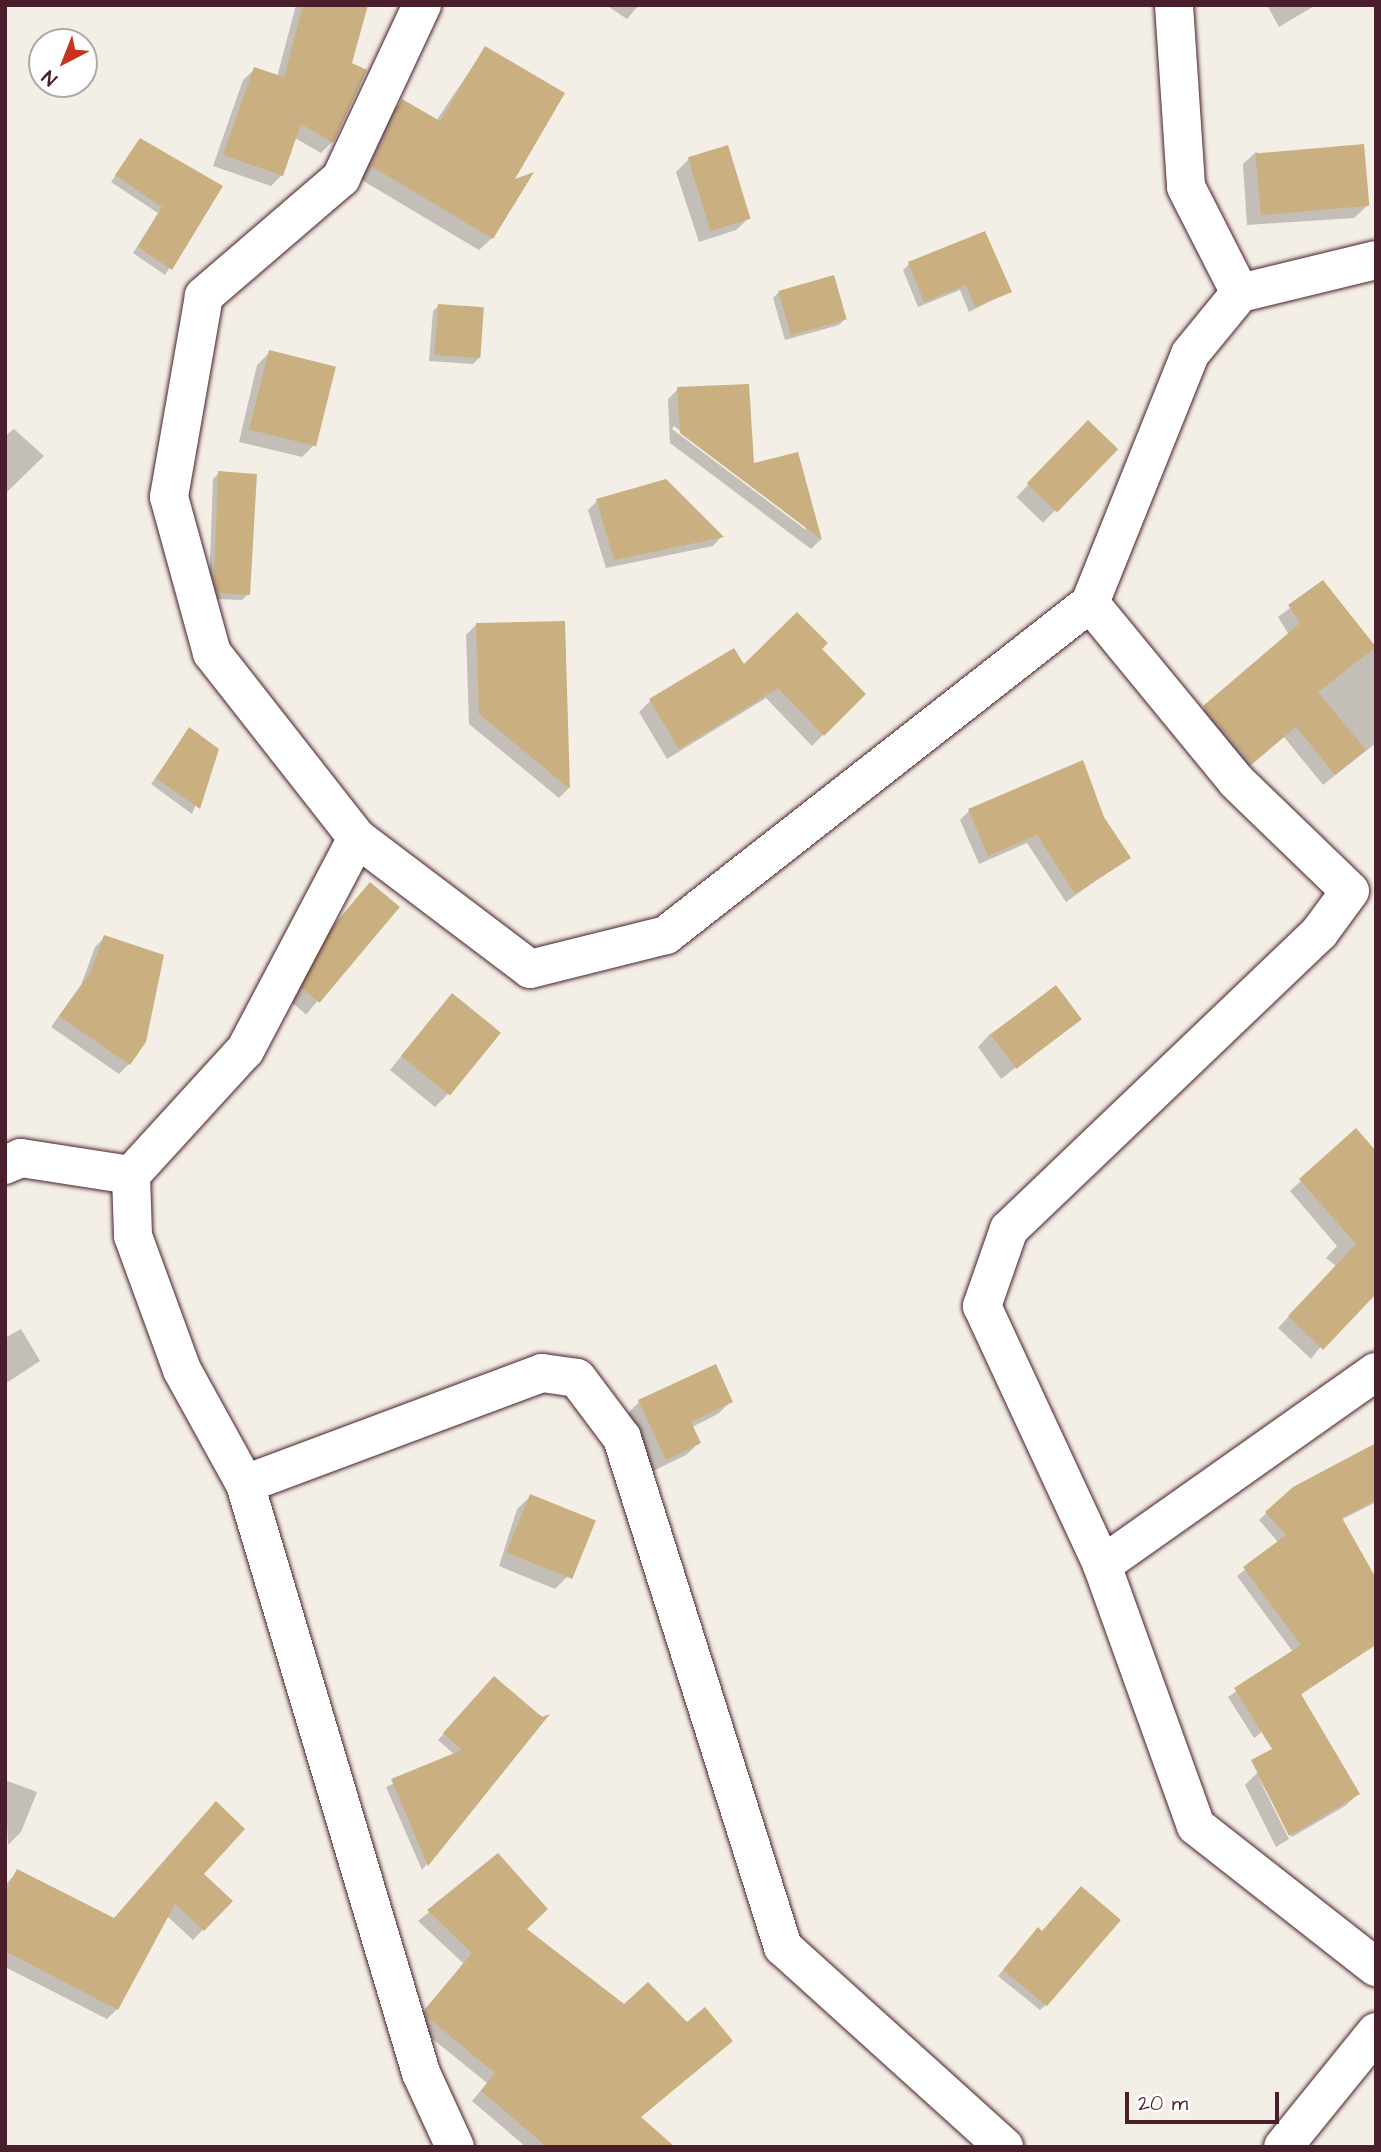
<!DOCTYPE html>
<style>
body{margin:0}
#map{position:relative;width:1381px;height:2152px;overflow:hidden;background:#f4efe6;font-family:"Architects Daughter",sans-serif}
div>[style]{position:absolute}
.shadow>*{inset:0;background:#0003;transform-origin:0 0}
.building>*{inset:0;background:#cab080;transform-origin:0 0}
.roads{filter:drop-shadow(0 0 2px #4a1f2b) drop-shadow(0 0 2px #4a1f2b)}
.minor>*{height:38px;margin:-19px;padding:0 19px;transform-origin:19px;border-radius:19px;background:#fff}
span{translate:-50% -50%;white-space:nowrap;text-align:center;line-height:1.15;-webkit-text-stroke:5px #fff;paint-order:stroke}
.frame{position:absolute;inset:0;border:7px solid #4a1f2b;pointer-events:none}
.north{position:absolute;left:28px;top:28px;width:70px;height:70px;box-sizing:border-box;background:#fff;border:2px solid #b7a5aa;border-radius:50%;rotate:222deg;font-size:19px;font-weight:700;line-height:28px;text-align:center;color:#4a1f2b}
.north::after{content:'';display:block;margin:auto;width:24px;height:32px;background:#c8321e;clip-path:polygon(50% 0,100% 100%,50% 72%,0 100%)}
.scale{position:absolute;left:1125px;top:2092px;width:154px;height:32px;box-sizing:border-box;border:4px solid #4a1f2b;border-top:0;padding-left:9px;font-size:21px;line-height:24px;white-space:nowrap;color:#4a1f2b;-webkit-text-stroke:5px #fff;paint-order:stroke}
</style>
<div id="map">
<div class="shadow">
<div style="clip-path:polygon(296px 5px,366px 5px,332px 142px,321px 153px,295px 138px,282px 175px,271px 186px,213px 166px,243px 80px,255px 69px,277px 77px)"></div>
<div style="clip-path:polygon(606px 5px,639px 5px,627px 19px)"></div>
<div style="clip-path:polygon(1267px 5px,1316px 5px,1279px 27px)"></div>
<div style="clip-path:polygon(485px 48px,511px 182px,492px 238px,479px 250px,360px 179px,390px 113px,403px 101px,436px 121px)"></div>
<div style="clip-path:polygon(140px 140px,220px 187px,165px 275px,133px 253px,158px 213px,111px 182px)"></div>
<div style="clip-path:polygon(1256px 152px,1367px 206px,1354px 218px,1247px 225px,1243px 164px)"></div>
<div style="clip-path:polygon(689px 159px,749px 218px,736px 230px,699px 242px,676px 172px)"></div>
<div style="clip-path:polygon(909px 264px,1010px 291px,969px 312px,960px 290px,918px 307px,903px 270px)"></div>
<div style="clip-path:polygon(779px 292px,845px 319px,839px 325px,785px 340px,773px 298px)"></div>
<div style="clip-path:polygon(439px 305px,479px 358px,473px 364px,429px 361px,433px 311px)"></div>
<div style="clip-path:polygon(270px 352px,315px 444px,302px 457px,239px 442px,257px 365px)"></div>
<div style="clip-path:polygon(evenodd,678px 389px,752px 465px,797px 454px,821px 539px,811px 549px,670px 443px,668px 399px,678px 389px,674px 426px,806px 526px,806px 530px,672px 429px,674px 426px)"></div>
<div style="left:1088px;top:423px;width:37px;height:103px;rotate:44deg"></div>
<div style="clip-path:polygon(14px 429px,44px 456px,5px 494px,5px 436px)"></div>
<div style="clip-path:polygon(219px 473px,248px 594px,242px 600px,213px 599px,209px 587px,213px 479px)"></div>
<div style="clip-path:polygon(597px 501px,721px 537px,713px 546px,606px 568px,588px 510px)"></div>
<div style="clip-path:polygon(1323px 583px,1376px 650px,1376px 743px,1323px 785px,1284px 737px,1240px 774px,1193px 719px,1289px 635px,1278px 617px)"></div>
<div style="clip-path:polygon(563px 623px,568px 789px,559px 798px,469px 724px,466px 635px,476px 625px)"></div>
<div style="clip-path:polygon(819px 649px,863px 694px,812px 746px,766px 698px,667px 759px,639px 712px,650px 701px,744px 667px)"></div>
<div style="clip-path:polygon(189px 729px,217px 750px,192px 814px,151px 784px)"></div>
<div style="clip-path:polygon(969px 811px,1102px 818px,1128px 858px,1066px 902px,1027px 843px,979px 864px,960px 820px)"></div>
<div style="left:370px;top:884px;width:35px;height:141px;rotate:40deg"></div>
<div style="clip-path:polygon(105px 937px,129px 1064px,119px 1074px,51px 1027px,81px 985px,95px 947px)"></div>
<div style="clip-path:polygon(440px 1008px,448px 1094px,435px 1107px,390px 1070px)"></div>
<div style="clip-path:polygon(1079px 1019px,1001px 1079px,978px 1047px,990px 1034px)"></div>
<div style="clip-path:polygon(1356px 1130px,1376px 1276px,1311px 1359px,1278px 1328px,1336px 1266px,1326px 1258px,1337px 1246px,1290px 1191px)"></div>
<div style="clip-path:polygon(21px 1329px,40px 1361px,5px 1384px,5px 1338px)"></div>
<div style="clip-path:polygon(731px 1401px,718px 1414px,692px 1427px,699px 1443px,686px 1455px,653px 1471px,627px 1414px,639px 1402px)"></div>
<div style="clip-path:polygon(1376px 1445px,1376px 1502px,1341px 1520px,1376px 1581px,1376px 1645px,1300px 1695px,1295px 1707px,1254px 1738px,1228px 1697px,1293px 1652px,1237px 1576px,1279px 1543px,1259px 1520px,1294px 1488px)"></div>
<div style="clip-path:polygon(530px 1497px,593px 1522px,568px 1576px,555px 1589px,499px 1566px,517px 1509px)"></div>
<div style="clip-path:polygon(488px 1684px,545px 1718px,422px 1870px,386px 1787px,455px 1755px,438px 1740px)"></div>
<div style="clip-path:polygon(1257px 1773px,1358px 1794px,1345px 1806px,1292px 1837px,1257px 1775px,1289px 1839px,1276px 1847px,1245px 1785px)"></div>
<div style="clip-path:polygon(5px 1780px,37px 1792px,21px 1832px,8px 1845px)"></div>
<div style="clip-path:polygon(498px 1856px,524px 1929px,640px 2117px,673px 2147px,526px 2147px,472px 2101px,487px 2083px,418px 2027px,416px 2021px,464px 1964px,418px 1921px)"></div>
<div style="clip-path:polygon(18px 1871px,113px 1920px,202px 1874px,230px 1901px,193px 1940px,167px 1916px,117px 2009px,107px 2019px,5px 1967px,5px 1885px)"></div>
<div style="clip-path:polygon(1032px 1935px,1046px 2005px,1040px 2010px,998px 1976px)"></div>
</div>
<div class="building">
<div style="clip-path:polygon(303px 5px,368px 5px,352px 63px,367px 70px,333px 143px,301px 124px,283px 176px,223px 155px,254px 67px,284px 77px)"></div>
<div style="clip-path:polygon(485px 46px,565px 93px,515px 179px,534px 172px,493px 239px,371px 166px,402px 99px,440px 121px)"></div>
<div style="clip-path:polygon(140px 138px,223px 186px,172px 270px,138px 247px,162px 207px,115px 175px)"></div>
<div style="left:1364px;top:144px;width:62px;height:109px;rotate:85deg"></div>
<div style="left:728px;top:145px;width:77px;height:42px;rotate:73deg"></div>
<div style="clip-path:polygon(985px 231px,1012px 292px,975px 307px,966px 285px,924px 302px,908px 262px)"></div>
<div style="left:834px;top:275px;width:46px;height:58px;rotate:74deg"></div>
<div style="left:438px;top:304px;width:46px;height:51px;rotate:4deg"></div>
<div style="left:269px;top:350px;width:69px;height:82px;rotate:14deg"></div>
<div style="clip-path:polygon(749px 384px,754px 463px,798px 452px,822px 540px,680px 433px,677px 387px)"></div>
<div style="left:1088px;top:420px;width:42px;height:88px;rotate:44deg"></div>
<div style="clip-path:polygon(218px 471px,257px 474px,250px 595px,218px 593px,214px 580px)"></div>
<div style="clip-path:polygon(666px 479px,724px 537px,614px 560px,596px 499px)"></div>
<div style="clip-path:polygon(1323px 580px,1376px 647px,1318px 692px,1366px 750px,1335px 775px,1296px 727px,1252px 764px,1203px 706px,1300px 623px,1288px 605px)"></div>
<div style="clip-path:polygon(797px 612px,828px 643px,822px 649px,866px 694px,824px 736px,778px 688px,679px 749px,649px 699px,734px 648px,744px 664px)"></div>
<div style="clip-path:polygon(565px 621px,570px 789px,479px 714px,476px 623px)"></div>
<div style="clip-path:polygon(189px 727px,219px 749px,200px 809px,156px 778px)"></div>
<div style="clip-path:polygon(1083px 760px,1104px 817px,1131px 858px,1075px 894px,1037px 835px,988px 856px,968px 809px)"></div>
<div style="left:370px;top:882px;width:39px;height:125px;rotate:40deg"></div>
<div style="clip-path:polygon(104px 935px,164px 955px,146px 1042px,130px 1065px,59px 1016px,90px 973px)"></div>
<div style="left:1056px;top:985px;width:43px;height:82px;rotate:53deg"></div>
<div style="left:452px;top:993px;width:63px;height:81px;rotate:39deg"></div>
<div style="clip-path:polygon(1356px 1128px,1376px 1151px,1376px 1294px,1323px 1350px,1288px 1316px,1356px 1244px,1299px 1179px)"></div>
<div style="clip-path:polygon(716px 1364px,733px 1402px,691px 1422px,701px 1443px,666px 1460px,638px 1400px)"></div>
<div style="clip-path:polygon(1376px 1443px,1376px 1500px,1342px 1518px,1376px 1578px,1376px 1644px,1301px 1694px,1360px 1794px,1289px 1836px,1251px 1760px,1272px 1749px,1234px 1688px,1301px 1645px,1243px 1567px,1286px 1535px,1265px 1512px,1293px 1487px)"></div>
<div style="left:530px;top:1494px;width:71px;height:63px;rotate:22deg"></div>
<div style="clip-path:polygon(494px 1676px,542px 1717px,550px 1714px,428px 1866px,391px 1779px,462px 1750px,443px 1733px)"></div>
<div style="clip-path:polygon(216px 1801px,245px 1829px,204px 1874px,233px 1901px,204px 1931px,175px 1904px,118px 2010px,5px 1951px,5px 1892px,17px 1869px,114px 1918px)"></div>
<div style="clip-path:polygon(498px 1853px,548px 1909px,527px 1929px,624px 2004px,648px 1982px,687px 2022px,705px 2007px,733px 2041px,641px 2117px,675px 2147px,547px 2147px,481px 2091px,495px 2073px,427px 2017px,425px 2009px,472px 1953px,427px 1910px)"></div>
<div style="clip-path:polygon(1081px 1886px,1121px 1920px,1047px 2006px,1003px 1970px,1038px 1927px,1042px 1931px)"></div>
</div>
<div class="roads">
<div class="minor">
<div style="left:422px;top:5px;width:191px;rotate:115.1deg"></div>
<div style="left:341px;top:178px;width:181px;rotate:139.3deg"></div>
<div style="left:204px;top:296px;width:204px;rotate:99.9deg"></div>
<div style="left:169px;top:497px;width:162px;rotate:74.6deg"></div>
<div style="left:212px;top:653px;width:235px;rotate:51.9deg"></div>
<div style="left:357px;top:838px;width:217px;rotate:37.1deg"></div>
<div style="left:530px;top:969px;width:140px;rotate:-14deg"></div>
<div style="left:666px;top:935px;width:539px;rotate:-38.06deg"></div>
<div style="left:1090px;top:603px;width:268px;rotate:-68.1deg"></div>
<div style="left:1190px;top:354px;width:79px;rotate:-50.7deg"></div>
<div style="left:1240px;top:293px;width:140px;rotate:-13.6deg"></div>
<div style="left:1174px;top:5px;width:182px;rotate:86.2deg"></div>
<div style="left:1186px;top:187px;width:119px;rotate:63deg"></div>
<div style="left:1090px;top:603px;width:230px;rotate:50.6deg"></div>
<div style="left:1236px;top:781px;width:158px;rotate:44deg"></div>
<div style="left:1350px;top:891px;width:52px;rotate:126.4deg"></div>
<div style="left:1319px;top:933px;width:429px;rotate:136.3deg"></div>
<div style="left:1009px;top:1229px;width:82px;rotate:109.3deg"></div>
<div style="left:982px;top:1306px;width:285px;rotate:65.1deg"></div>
<div style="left:1102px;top:1565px;width:277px;rotate:70.2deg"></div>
<div style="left:1196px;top:1826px;width:229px;rotate:38.1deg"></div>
<div style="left:357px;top:838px;width:240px;rotate:117.8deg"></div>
<div style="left:245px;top:1050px;width:169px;rotate:132.4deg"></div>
<div style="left:131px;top:1175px;width:61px;rotate:88.1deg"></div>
<div style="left:133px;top:1236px;width:143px;rotate:69.9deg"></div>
<div style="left:182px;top:1370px;width:130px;rotate:61.1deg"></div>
<div style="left:245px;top:1484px;width:615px;rotate:73.36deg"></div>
<div style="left:421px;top:2073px;width:81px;rotate:65.3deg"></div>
<div style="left:5px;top:1165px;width:17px;rotate:-24deg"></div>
<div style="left:21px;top:1158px;width:111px;rotate:8.8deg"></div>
<div style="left:245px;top:1484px;width:317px;rotate:-20.5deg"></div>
<div style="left:542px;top:1373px;width:35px;rotate:8deg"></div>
<div style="left:577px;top:1378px;width:75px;rotate:53.1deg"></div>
<div style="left:622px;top:1438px;width:534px;rotate:72.45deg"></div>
<div style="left:783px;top:1947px;width:298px;rotate:42.1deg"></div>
<div style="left:1102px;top:1565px;width:335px;rotate:-35.2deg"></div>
<div style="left:1283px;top:2147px;width:148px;rotate:-51deg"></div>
</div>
</div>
<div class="frame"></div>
<div class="north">N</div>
<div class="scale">20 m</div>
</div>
